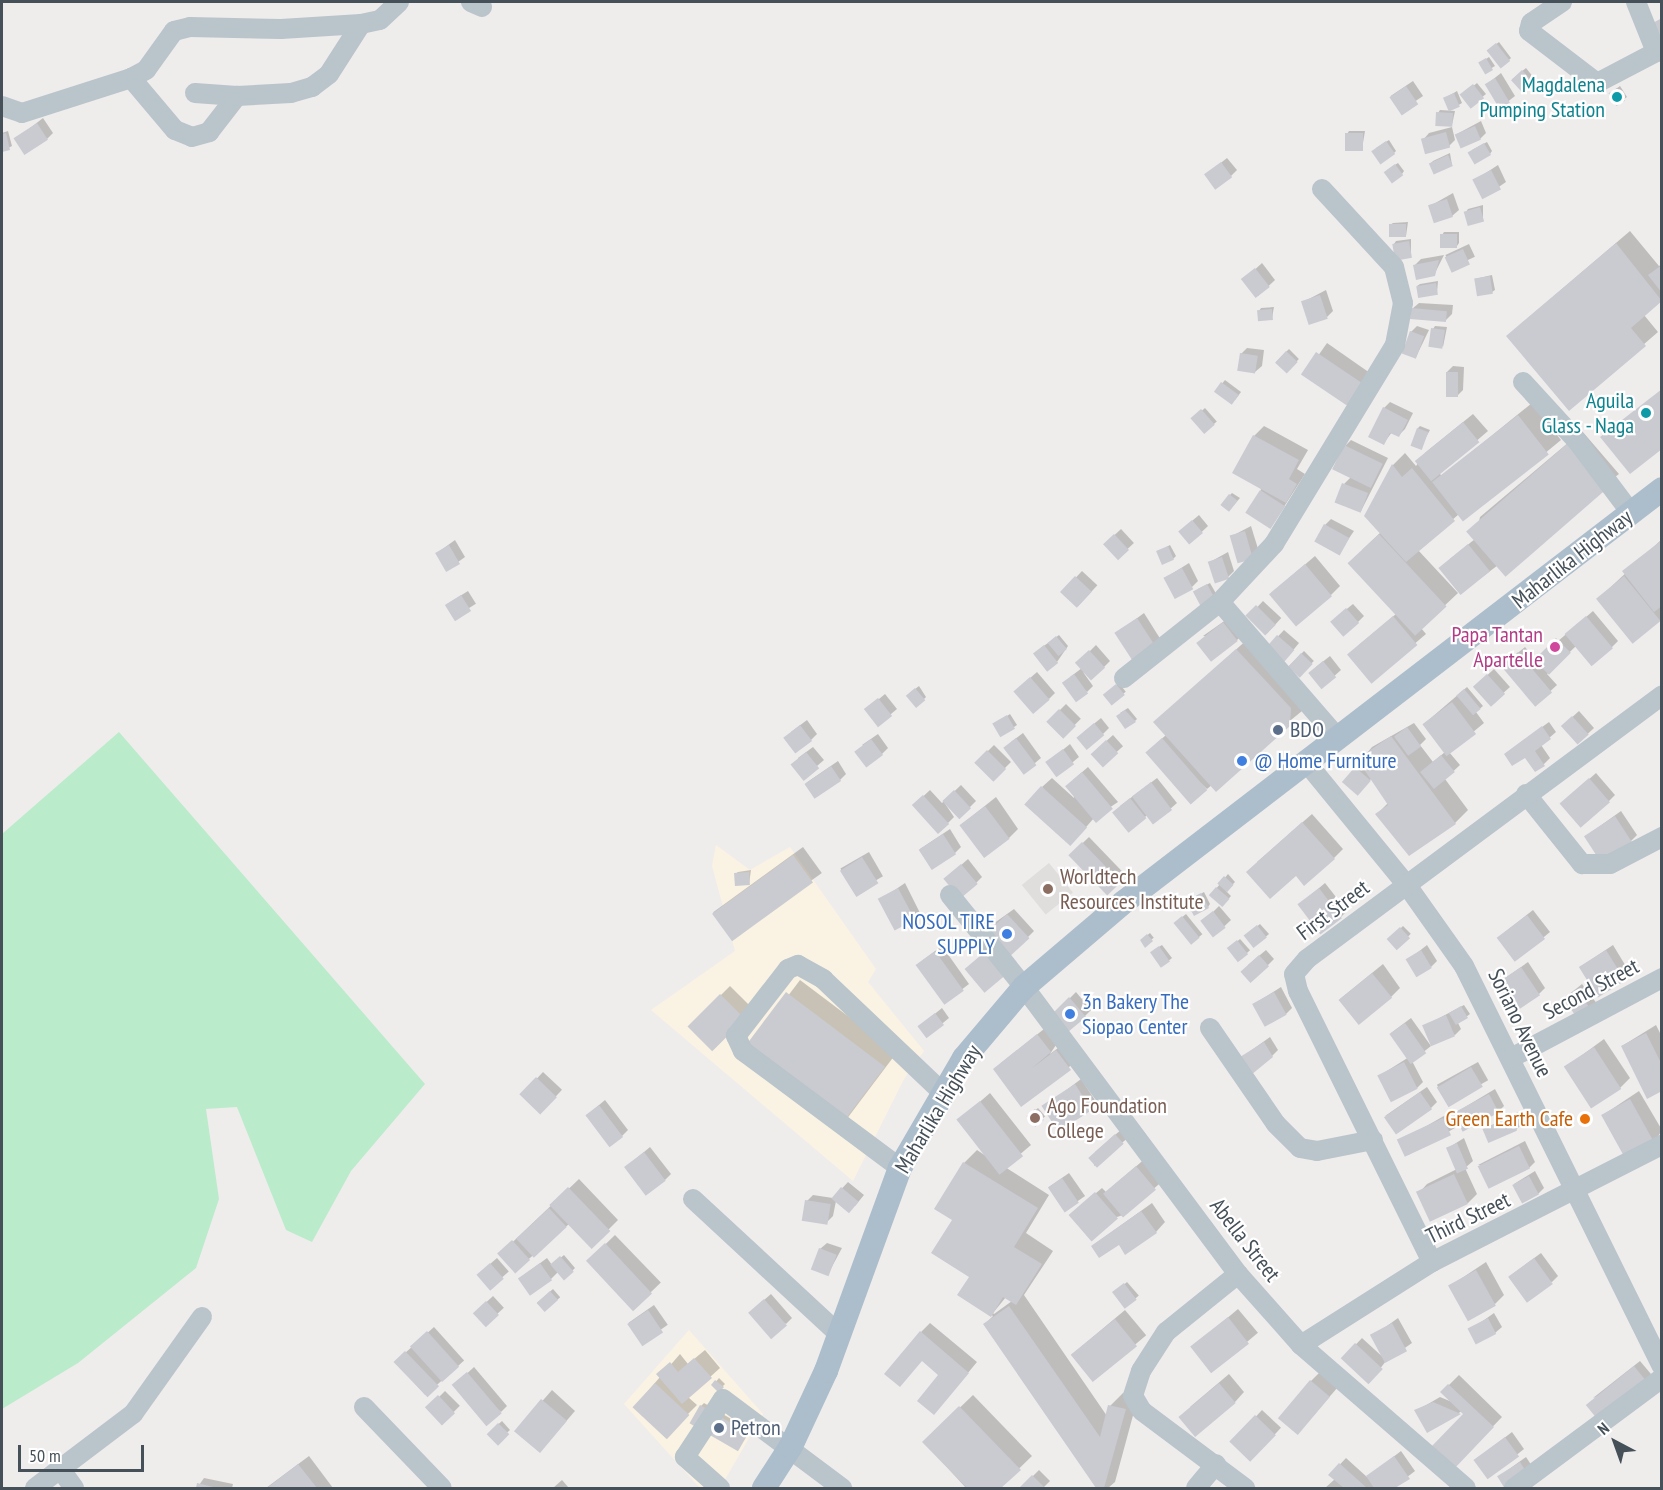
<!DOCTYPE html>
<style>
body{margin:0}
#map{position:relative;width:1663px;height:1490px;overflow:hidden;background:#efecec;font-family:"PT Sans Narrow",sans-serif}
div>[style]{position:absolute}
.commercial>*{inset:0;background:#faf3e4}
.education>*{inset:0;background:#e0dddd;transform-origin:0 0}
.green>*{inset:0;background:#baeccb}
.shadow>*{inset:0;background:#0003;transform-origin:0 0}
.building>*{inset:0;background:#c9cbd1;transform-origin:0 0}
.minor>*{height:20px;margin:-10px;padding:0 10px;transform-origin:10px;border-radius:10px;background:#bac4cb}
.major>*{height:24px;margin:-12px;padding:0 12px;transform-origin:12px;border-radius:12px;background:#acbdcb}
.dots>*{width:16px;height:16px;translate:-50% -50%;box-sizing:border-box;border:3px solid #fff;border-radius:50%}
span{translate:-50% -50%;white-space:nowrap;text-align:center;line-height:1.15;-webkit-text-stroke:4.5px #fff;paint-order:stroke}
.culture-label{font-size:22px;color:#0d838f}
.right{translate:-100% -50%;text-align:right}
.street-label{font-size:22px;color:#455058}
.hotel-label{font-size:22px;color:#b23c85}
.service-label{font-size:22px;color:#4e5e75}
.left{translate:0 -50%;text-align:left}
.shop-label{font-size:22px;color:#366cbe}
.education-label{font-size:22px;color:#785e54}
.food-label{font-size:22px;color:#c56008}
.frame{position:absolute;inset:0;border:3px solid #455058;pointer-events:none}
.north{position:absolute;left:1585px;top:1412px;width:60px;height:60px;-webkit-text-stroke:4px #fff;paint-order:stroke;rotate:319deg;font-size:16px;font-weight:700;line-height:24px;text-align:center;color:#455058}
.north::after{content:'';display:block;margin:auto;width:21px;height:27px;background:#455058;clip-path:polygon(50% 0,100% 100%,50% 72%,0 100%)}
.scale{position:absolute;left:18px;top:1445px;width:126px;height:27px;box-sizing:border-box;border:3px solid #455058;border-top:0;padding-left:8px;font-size:18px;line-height:21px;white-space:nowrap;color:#455058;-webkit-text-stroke:4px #fff;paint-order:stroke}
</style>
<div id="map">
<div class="commercial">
<div style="clip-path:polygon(716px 845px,750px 870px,790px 847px,876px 969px,868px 982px,924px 1051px,904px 1079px,853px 1181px,651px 1010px,735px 951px,712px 866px)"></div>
<div style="clip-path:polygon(689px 1330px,763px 1414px,720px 1488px,700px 1488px,624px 1404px)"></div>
</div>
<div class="education">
<div style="left:1049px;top:863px;width:38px;height:35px;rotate:51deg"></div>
</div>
<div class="green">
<div style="clip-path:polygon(119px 732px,425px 1084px,351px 1171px,312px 1242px,286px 1230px,237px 1107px,206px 1109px,219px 1199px,196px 1268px,78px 1363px,2px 1409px,2px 834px)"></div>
</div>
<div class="shadow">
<div style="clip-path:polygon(1499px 42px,1511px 58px,1509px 60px,1491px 48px)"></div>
<div style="clip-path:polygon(1489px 57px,1495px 66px,1485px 72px,1483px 61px)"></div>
<div style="left:1526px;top:68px;width:14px;height:18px;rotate:51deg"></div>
<div style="clip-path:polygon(1501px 73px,1515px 96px,1501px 107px,1487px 84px)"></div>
<div style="left:1413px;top:81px;width:18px;height:27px;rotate:56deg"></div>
<div style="clip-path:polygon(1477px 83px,1486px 94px,1471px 106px,1465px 93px)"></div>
<div style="clip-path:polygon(1620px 86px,1627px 97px,1617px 104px,1613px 91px)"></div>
<div style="clip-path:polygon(1457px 91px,1462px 103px,1450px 110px,1445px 98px)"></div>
<div style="clip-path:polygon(1440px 110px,1455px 111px,1452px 125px,1438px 113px)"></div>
<div style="clip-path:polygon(43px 118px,53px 133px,47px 139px,16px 139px)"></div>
<div style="clip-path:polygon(1481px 121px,1486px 133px,1480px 139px,1457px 134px)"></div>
<div style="clip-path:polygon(1452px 127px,1455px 140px,1449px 146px,1423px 140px,1429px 133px)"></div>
<div style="clip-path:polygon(8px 131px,12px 146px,2px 151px,2px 133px)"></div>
<div style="clip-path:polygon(1349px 131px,1365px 131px,1362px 149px,1347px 134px)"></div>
<div style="clip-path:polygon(1389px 140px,1396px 151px,1394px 153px,1376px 148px)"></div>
<div style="clip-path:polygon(1487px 142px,1492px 151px,1490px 154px,1472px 150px)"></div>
<div style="clip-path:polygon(1450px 153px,1452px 165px,1430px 164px,1433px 161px)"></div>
<div style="clip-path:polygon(1227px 158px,1237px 170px,1231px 176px,1213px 169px)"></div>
<div style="clip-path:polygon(1398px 163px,1404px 171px,1402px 174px,1387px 170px)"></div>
<div style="clip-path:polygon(1498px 165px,1506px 182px,1484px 197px,1475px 180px)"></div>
<div style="clip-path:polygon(1453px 193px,1459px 210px,1452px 216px,1430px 206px)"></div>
<div style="clip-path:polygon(1483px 205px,1483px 220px,1466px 212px,1468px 209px)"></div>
<div style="clip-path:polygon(1408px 222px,1406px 236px,1390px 225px,1393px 223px)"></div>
<div style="clip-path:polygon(1630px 231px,1659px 266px,1662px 264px,1662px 299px,1644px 315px,1658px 332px,1569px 409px,1521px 324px)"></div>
<div style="clip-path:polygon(1444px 232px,1459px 232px,1459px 243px,1457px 246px,1442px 235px)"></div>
<div style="clip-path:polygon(1411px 239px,1411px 257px,1394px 244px,1396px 241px)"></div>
<div style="left:1469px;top:244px;width:14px;height:26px;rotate:65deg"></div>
<div style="clip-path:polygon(1444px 255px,1434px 275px,1415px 265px,1421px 259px)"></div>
<div style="clip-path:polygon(1262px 263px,1275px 280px,1258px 296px,1250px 274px)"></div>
<div style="clip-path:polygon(1492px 275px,1495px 290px,1492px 292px,1475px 279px)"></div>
<div style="clip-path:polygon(1438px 281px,1437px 293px,1417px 286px,1420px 284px)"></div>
<div style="clip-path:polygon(1326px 290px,1333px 311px,1327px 317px,1303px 302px)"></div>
<div style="clip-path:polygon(1419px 303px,1453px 305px,1452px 314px,1446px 320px,1412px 309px)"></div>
<div style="clip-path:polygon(1274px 307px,1272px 318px,1259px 311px,1261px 308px)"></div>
<div style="clip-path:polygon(1417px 326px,1429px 330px,1416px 357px,1411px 332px)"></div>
<div style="clip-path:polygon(1435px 326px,1447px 327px,1443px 347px,1433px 329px)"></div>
<div style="left:1327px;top:343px;width:52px;height:39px;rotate:35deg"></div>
<div style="clip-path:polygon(1247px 348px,1264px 350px,1262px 366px,1255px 372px,1241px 354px)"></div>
<div style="left:1289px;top:349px;width:14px;height:18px;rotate:45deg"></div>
<div style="clip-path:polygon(1453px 366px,1464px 367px,1463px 390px,1457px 396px,1447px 372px)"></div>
<div style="clip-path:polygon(1225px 380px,1241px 392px,1235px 400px,1216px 391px)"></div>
<div style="clip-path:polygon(1390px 402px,1413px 413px,1405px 429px,1399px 435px,1392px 432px,1384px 443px,1384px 408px)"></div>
<div style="clip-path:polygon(1532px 403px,1561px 440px,1464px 520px,1459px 514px,1418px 550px,1458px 593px,1421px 628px,1426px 634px,1371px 681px,1359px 645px,1396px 614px,1362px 550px,1381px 532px,1366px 516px,1393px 465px,1405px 453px,1416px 466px,1426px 452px,1473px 414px,1488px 431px,1439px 473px,1442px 476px)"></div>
<div style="left:1205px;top:408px;width:18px;height:16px;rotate:49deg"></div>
<div style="clip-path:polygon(1264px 426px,1308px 450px,1297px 469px,1305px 474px,1271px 527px,1261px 491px,1254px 436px)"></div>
<div style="clip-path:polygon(1420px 426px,1430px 430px,1420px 448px,1418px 428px)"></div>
<div style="clip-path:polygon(1582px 431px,1619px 474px,1461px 593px,1450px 559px,1475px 539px,1480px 517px)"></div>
<div style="clip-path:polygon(1351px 440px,1388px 458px,1361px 511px,1344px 484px,1351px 477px,1345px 446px)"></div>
<div style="clip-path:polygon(1232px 493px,1240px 498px,1232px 507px,1230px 495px)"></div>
<div style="clip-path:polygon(1199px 515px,1208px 526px,1190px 543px,1186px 526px)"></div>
<div style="clip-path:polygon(1331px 519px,1354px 531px,1339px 553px,1325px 525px)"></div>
<div style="clip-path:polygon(1251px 526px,1259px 552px,1253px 558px,1232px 536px)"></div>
<div style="left:1121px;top:529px;width:19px;height:22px;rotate:47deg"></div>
<div style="clip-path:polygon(1662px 539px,1662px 618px,1632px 642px,1598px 599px)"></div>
<div style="clip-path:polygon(455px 540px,465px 557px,447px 570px,437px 553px)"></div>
<div style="clip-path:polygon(1170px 545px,1176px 556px,1173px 559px,1161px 550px)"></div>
<div style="clip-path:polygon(1228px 552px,1234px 571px,1228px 577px,1210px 562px)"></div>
<div style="clip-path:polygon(1315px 556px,1340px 586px,1331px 595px,1281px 585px)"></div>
<div style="clip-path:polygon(1189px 563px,1198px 581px,1192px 587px,1165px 578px)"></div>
<div style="left:1082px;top:571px;width:21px;height:28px;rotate:43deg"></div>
<div style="clip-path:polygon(1210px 583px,1218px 597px,1198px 589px)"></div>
<div style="left:468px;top:591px;width:15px;height:25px;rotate:58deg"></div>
<div style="left:1263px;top:601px;width:25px;height:21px;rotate:43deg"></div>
<div style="clip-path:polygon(1353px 604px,1364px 616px,1358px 622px,1338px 616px)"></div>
<div style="clip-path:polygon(1593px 611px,1618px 641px,1612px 647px,1576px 646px,1547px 674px,1557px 685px,1535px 705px,1509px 660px,1525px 647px,1536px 660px)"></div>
<div style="clip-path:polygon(1144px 613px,1161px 640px,1155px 646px,1117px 633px)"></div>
<div style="clip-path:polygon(1230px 617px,1243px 634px,1237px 640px,1203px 636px)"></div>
<div style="clip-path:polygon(1284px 630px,1299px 643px,1290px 654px,1269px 646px)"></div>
<div style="clip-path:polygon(1059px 635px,1068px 646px,1057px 662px,1041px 648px)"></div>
<div style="clip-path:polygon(1250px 637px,1302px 711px,1207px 789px,1157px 743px,1166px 735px,1155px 722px)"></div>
<div style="clip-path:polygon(1096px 645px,1110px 661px,1092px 679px,1083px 672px,1093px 686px,1087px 692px,1070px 677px,1082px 668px,1078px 663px)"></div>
<div style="left:1304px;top:651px;width:14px;height:21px;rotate:45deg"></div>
<div style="clip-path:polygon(1330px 656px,1341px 670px,1322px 687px,1316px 667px)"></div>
<div style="clip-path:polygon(1494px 669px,1510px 687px,1491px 704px,1481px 681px)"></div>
<div style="clip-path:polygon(1037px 672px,1055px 693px,1049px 699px,1021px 686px)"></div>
<div style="left:1119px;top:683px;width:11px;height:18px;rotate:52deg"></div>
<div style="clip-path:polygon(919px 686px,926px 697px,924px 699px,910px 693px)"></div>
<div style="clip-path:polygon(1467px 687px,1483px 706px,1476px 712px,1484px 723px,1449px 752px,1460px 765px,1445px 779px,1468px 810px,1455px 823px,1377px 814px,1388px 803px,1372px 778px,1357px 794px,1344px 781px,1372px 747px,1414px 723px,1426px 739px,1420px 745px,1433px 762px,1445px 752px,1424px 724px)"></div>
<div style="clip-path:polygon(885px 694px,897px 709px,879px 724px,873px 704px)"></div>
<div style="left:1066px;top:704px;width:21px;height:25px;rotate:45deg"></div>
<div style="clip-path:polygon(1128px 708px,1137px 719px,1135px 721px,1120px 713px)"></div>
<div style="clip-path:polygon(1579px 711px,1594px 728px,1578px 743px,1569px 720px)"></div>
<div style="clip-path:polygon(1010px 714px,1017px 725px,1002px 735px,998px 722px)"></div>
<div style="clip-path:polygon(1101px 718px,1109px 728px,1103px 734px,1084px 732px)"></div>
<div style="clip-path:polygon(807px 720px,817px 734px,811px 740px,791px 732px)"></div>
<div style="clip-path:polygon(1549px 722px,1556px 732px,1541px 745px,1550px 758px,1544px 764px,1536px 770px,1525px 755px,1505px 754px)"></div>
<div style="clip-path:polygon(1023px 733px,1041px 758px,1023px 773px,1011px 742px)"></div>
<div style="clip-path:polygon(878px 734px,888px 748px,882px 754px,862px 745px)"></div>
<div style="left:1113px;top:735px;width:15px;height:28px;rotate:48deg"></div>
<div style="clip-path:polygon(1070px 744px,1079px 757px,1057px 775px,1054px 757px)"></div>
<div style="left:994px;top:745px;width:24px;height:25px;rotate:45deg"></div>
<div style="clip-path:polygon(813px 747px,824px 760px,803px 778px,798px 758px)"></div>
<div style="clip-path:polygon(838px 761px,846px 774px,840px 780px,806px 783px)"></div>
<div style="clip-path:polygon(1088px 767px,1118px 802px,1094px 818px,1080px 834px,1042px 787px,1052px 778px,1074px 798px,1073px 780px)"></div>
<div style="clip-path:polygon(1596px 773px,1615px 795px,1609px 801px,1568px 798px)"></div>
<div style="clip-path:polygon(1157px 778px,1177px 803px,1154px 823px,1148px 814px,1145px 817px,1120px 806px)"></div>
<div style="clip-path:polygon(961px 785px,976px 801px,959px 818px,944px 802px,954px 817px,948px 823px,914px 805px,930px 790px,942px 803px)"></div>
<div style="clip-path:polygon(996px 797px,1018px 829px,1009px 838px,961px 825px)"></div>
<div style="clip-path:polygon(1621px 811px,1637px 835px,1631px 841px,1586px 836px)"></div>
<div style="clip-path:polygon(1312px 814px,1343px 849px,1334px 858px,1296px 874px,1257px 862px)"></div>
<div style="clip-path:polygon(950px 829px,961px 847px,955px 853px,920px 849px)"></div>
<div style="left:1089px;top:837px;width:53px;height:25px;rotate:46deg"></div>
<div style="left:803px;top:847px;width:32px;height:111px;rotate:54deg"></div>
<div style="left:869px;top:852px;width:28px;height:33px;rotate:60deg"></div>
<div style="clip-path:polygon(968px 859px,982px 877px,976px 883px,952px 873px)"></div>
<div style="clip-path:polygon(751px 870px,749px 884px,735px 874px,738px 872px)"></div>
<div style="clip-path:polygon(1228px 874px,1235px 882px,1226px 891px,1231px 896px,1223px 905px,1211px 895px)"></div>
<div style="clip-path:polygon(905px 883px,920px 913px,914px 919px,880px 900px)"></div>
<div style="clip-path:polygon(1325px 883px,1347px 911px,1341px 917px,1306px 899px)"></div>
<div style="clip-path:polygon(1204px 892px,1210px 904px,1208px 907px,1188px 901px)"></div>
<div style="clip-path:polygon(1219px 906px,1231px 920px,1215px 935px,1209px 916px)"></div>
<div style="clip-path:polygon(1014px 909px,1034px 931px,1028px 937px,993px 924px)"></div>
<div style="clip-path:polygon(1533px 910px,1550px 932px,1516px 960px,1505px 932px)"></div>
<div style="left:1186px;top:914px;width:26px;height:13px;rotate:51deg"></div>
<div style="clip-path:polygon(1260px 924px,1269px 934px,1255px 946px,1249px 933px)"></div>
<div style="left:1403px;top:926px;width:11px;height:20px;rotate:45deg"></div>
<div style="left:1150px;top:933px;width:6px;height:11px;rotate:51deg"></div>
<div style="left:1240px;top:939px;width:15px;height:15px;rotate:48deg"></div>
<div style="clip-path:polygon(1162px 945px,1172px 958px,1161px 967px,1154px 950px)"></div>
<div style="clip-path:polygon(1427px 945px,1437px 961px,1431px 967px,1408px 960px)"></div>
<div style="clip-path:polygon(1613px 945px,1630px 973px,1624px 979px,1580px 967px)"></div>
<div style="clip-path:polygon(942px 946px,969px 984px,944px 1003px,923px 960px)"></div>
<div style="clip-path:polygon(1266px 950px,1274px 959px,1268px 965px,1248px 965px)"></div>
<div style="clip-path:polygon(1528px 962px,1545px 988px,1539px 994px,1497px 984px)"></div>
<div style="clip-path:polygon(1383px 964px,1400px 988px,1391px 997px,1340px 999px)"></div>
<div style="left:800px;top:980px;width:121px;height:82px;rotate:37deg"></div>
<div style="clip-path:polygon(1582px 984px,1598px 1005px,1592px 1011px,1571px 993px)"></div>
<div style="left:730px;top:986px;width:33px;height:57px;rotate:45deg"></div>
<div style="clip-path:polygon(1281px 987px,1292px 1008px,1286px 1014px,1254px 1004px)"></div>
<div style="clip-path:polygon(1076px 992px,1091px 1010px,1085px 1016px,1056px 1012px)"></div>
<div style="clip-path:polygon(1464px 1005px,1470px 1014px,1458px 1023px,1461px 1029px,1455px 1035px,1424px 1026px)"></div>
<div style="clip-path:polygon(942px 1008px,949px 1018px,927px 1036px,926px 1021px)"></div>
<div style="clip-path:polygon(1411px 1018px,1431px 1046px,1412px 1061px,1423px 1082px,1417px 1088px,1379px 1076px,1409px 1057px,1391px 1033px)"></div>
<div style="clip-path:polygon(1656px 1025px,1662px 1037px,1662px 1090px,1622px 1046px)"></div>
<div style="clip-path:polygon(1044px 1029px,1056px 1045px,1050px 1054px,1066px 1042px,1079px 1059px,1021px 1105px,1001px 1063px)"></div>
<div style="clip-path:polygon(1270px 1037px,1278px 1050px,1272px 1056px,1242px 1057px)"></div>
<div style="clip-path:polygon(1604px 1039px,1630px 1078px,1620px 1088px,1566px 1067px)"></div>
<div style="left:1478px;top:1062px;width:21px;height:47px;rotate:61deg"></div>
<div style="left:543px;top:1072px;width:26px;height:31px;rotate:43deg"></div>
<div style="clip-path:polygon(1081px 1079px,1097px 1103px,1091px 1109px,1044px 1107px)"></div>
<div style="clip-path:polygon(1427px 1087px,1437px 1102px,1431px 1108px,1385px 1116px)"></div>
<div style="clip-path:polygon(1495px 1089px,1504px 1106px,1498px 1112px,1455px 1113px)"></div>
<div style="clip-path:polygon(1639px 1091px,1662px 1130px,1654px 1143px,1603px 1115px)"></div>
<div style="clip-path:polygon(evenodd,990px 1093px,1031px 1145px,1005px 1167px,1049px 1195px,1026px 1233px,1053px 1251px,1024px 1295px,1107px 1416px,1110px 1406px,1123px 1393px,1138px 1397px,1115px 1482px,1108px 1488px,1098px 1488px,985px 1324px,993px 1316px,959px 1295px,971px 1276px,954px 1219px,964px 1163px,977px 1150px,986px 1156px,959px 1120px,990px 1093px,1006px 1297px,1012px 1301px,994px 1314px,993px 1313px,1006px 1297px)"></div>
<div style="clip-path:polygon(605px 1100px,628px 1130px,622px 1136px,586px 1116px)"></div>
<div style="left:1038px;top:1108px;width:11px;height:13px;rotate:49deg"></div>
<div style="clip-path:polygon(1518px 1112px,1522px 1124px,1516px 1130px,1484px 1129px)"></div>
<div style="left:1449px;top:1113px;width:16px;height:57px;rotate:60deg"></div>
<div style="clip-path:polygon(1122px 1129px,1129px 1137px,1094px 1166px,1095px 1152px)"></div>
<div style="clip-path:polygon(1464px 1138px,1473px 1161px,1465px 1168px,1477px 1194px,1468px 1203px,1418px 1194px,1427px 1184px,1457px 1169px,1448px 1148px)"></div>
<div style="clip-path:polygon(1525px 1141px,1535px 1162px,1529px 1168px,1478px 1165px)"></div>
<div style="clip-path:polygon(650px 1147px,671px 1174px,665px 1180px,626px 1167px)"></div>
<div style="clip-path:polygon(1147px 1157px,1165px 1179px,1123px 1215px,1117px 1217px,1077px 1209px,1102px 1188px,1106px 1192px)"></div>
<div style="clip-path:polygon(1535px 1171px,1544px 1188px,1538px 1194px,1514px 1184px)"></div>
<div style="left:1069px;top:1173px;width:28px;height:25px;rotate:55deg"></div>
<div style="clip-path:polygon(579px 1179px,618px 1220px,591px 1247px,569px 1224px,515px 1271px,500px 1254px)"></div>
<div style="clip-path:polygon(848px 1182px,864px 1195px,855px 1206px,836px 1201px,833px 1216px,827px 1222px,807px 1201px,813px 1195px,833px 1198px)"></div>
<div style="clip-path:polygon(1152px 1203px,1165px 1222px,1156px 1232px,1119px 1243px,1092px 1246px)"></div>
<div style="left:615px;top:1235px;width:66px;height:37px;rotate:46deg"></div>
<div style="clip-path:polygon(827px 1243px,842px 1248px,828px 1274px,820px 1249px)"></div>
<div style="clip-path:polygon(1541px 1253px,1558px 1276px,1552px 1282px,1510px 1276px)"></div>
<div style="clip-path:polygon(564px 1255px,575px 1268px,564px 1279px,558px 1272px,551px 1279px,520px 1278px,547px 1258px,552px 1265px)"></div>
<div style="left:497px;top:1258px;width:18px;height:25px;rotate:49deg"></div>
<div style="clip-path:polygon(1486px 1262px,1504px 1295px,1495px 1304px,1450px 1286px)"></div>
<div style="left:1127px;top:1282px;width:18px;height:17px;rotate:49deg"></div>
<div style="left:553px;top:1289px;width:11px;height:21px;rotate:49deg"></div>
<div style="clip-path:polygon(771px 1294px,792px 1318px,786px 1324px,756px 1307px)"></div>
<div style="left:493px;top:1296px;width:16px;height:25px;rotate:47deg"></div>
<div style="left:654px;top:1305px;width:24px;height:31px;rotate:55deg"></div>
<div style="left:1238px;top:1309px;width:31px;height:59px;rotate:50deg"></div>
<div style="left:1125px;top:1310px;width:33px;height:69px;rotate:50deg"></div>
<div style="clip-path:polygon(1494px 1313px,1502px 1327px,1495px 1333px,1470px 1330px)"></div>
<div style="clip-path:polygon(1398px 1318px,1412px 1343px,1386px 1361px,1369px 1383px,1343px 1358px,1362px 1338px,1386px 1360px,1373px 1336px)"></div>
<div style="clip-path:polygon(930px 1323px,977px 1362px,943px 1403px,941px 1375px,921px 1332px)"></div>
<div style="left:434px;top:1327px;width:45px;height:52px;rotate:48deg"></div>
<div style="clip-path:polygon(705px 1350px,720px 1368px,688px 1397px,697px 1405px,665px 1437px,634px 1407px,680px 1354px,688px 1364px)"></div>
<div style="clip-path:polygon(1640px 1361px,1651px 1374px,1645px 1380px,1593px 1398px)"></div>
<div style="clip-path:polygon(474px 1367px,507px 1406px,501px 1412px,460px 1380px)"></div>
<div style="clip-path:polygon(1320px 1372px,1338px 1387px,1306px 1424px,1311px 1381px)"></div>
<div style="clip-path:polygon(1229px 1374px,1244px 1392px,1235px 1402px,1190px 1407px)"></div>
<div style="clip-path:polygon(1459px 1375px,1502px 1417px,1454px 1467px,1465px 1414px,1462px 1411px,1428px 1431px,1416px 1411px,1440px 1397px,1452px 1402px,1442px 1392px)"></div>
<div style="clip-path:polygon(719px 1378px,725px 1384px,719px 1390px,713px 1385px)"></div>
<div style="clip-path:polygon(552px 1390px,575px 1411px,549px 1441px,516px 1431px)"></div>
<div style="left:445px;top:1391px;width:21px;height:25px;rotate:45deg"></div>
<div style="clip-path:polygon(973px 1395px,1032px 1456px,999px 1488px,966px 1488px,924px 1442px)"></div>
<div style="clip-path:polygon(704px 1403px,750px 1430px,737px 1449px,701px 1406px)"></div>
<div style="left:1262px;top:1410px;width:26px;height:44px;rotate:43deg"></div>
<div style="left:502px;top:1421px;width:12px;height:18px;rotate:48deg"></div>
<div style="clip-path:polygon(1512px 1432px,1524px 1449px,1489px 1477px,1482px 1455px)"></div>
<div style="clip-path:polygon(1401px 1451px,1415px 1471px,1393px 1488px,1325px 1488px,1335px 1479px,1330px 1475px,1346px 1458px,1367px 1477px)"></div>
<div style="clip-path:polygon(309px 1456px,333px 1488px,266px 1488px)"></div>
<div style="clip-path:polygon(1526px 1457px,1532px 1466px,1499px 1478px,1505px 1472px)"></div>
<div style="clip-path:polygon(1039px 1470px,1050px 1481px,1043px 1488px,1021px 1488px)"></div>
<div style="clip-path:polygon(204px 1478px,233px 1484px,232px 1488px,197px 1488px)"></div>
<div style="clip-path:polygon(562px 1480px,569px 1488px,553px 1488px)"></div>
</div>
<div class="building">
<div style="clip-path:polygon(1662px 18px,1662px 44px,1649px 25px)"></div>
<div style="left:1496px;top:43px;width:23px;height:12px;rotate:52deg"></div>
<div style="left:1486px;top:58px;width:14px;height:9px;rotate:60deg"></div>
<div style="left:1522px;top:70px;width:18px;height:15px;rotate:47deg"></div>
<div style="left:1495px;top:78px;width:29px;height:12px;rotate:59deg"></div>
<div style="left:1473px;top:84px;width:18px;height:17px;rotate:52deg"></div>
<div style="left:1406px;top:86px;width:22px;height:20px;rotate:56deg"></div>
<div style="left:1617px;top:88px;width:15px;height:10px;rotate:58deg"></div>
<div style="left:1454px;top:93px;width:15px;height:12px;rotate:67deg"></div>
<div style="left:1436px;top:112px;width:17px;height:14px;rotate:3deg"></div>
<div style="left:37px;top:123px;width:20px;height:28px;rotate:57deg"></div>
<div style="left:1475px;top:126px;width:15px;height:22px;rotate:67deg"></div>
<div style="left:1446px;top:132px;width:16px;height:26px;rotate:75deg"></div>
<div style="clip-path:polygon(6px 133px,10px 150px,2px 152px,2px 134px)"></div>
<div style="left:1345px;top:133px;width:18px;height:18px"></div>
<div style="left:1386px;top:141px;width:16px;height:18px;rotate:55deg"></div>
<div style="left:1484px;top:143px;width:14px;height:19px;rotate:60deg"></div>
<div style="left:1448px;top:155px;width:12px;height:21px;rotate:66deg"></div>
<div style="left:1221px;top:162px;width:19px;height:21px;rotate:54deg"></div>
<div style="left:1395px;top:164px;width:14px;height:14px;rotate:54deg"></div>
<div style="left:1491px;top:170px;width:22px;height:21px;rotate:63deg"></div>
<div style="left:1447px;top:199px;width:19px;height:20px;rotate:72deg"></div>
<div style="left:1480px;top:207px;width:15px;height:17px;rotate:74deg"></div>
<div style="left:1406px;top:224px;width:13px;height:17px;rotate:90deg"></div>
<div style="left:1440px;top:234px;width:17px;height:14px"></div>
<div style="left:1409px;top:241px;width:17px;height:17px;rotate:80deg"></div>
<div style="clip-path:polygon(1616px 243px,1662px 301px,1631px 328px,1646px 346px,1569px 411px,1506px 336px)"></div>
<div style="left:1463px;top:249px;width:17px;height:20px;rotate:66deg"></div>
<div style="clip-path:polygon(1439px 260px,1435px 276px,1416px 280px,1413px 265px)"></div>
<div style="clip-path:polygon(1662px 265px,1662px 293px,1648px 275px)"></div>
<div style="left:1255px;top:268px;width:24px;height:18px;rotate:52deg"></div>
<div style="left:1490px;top:276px;width:18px;height:16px;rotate:81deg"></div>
<div style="left:1436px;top:283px;width:12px;height:20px;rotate:81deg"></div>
<div style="left:1320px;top:295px;width:25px;height:20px;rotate:72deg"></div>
<div style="left:1411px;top:308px;width:36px;height:11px;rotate:5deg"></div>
<div style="left:1272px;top:309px;width:11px;height:15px;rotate:85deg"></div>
<div style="left:1431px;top:328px;width:14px;height:19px;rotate:8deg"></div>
<div style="left:1410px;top:331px;width:15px;height:24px;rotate:20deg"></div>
<div style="left:1286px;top:351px;width:16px;height:16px;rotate:43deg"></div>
<div style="left:1316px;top:352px;width:55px;height:27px;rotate:34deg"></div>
<div style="left:1240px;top:353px;width:18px;height:18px;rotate:9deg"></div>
<div style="left:1446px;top:372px;width:12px;height:25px"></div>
<div style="left:1221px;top:382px;width:22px;height:12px;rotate:36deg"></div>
<div style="clip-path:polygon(1662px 389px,1662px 449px,1630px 474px,1600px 437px)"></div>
<div style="clip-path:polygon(1383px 407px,1408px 420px,1399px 437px,1390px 433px,1384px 445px,1368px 437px)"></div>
<div style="left:1201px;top:409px;width:21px;height:14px;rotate:49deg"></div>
<div style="left:1518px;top:415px;width:50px;height:109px;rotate:52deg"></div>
<div style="left:1463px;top:422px;width:26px;height:62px;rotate:51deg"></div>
<div style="left:1417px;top:428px;width:12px;height:19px;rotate:20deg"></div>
<div style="clip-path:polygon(1253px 435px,1299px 460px,1289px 479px,1297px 484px,1286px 503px,1232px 473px)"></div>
<div style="left:1568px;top:443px;width:60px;height:135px;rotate:49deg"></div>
<div style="left:1344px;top:445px;width:43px;height:27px;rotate:26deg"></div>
<div style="clip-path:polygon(1392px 464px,1402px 477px,1412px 468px,1455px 521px,1406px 562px,1364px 516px)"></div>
<div style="left:1342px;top:483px;width:28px;height:21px;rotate:21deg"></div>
<div style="left:1260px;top:490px;width:30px;height:27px;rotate:33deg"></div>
<div style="left:1229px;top:494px;width:11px;height:14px;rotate:38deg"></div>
<div style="left:1192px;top:520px;width:17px;height:18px;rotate:50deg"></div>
<div style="left:1324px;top:524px;width:29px;height:20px;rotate:29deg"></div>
<div style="left:1245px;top:531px;width:29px;height:16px;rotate:74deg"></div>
<div style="left:1114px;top:534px;width:22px;height:15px;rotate:47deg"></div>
<div style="left:1379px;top:534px;width:99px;height:43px;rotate:47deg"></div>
<div style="clip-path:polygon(1662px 540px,1662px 606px,1654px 612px,1622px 571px)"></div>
<div style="left:1468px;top:544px;width:35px;height:38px;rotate:51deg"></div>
<div style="left:449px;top:545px;width:22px;height:16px;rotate:60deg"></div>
<div style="left:1168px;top:546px;width:15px;height:13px;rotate:67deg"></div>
<div style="left:1222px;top:557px;width:23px;height:15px;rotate:72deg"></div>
<div style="left:1305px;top:564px;width:42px;height:47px;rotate:50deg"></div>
<div style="left:1182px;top:568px;width:24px;height:21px;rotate:62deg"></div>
<div style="left:1075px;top:576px;width:23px;height:22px;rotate:43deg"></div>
<div style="left:1624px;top:576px;width:58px;height:36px;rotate:51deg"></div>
<div style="left:1207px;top:584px;width:19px;height:16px;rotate:62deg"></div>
<div style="left:461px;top:595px;width:19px;height:19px;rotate:58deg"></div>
<div style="left:1256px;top:605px;width:28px;height:15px;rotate:45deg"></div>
<div style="left:1346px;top:608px;width:20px;height:21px;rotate:49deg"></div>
<div style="left:1393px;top:616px;width:38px;height:60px;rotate:50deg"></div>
<div style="left:1586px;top:616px;width:42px;height:28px;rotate:50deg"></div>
<div style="left:1137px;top:618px;width:35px;height:27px;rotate:57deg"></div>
<div style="left:1223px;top:622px;width:24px;height:34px;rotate:52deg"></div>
<div style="left:1277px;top:635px;width:23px;height:15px;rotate:41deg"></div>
<div style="left:1056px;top:636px;width:17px;height:11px;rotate:50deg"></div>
<div style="left:1556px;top:638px;width:21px;height:31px;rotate:45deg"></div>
<div style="left:1044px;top:645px;width:23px;height:14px;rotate:52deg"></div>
<div style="clip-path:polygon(1236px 649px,1291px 708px,1290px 726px,1216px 792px,1153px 722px)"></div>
<div style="left:1089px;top:650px;width:24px;height:19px;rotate:48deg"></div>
<div style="left:1518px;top:652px;width:53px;height:22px;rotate:50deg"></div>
<div style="left:1301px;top:653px;width:16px;height:19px;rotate:43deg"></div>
<div style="left:1323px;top:661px;width:21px;height:19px;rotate:51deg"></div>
<div style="left:1074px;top:674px;width:24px;height:15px;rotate:54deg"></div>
<div style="left:1487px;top:674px;width:27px;height:19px;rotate:48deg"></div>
<div style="left:1030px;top:677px;width:30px;height:22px;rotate:49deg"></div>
<div style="left:1116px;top:684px;width:14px;height:17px;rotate:51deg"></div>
<div style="left:915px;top:688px;width:16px;height:12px;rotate:50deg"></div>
<div style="left:1464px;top:689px;width:26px;height:10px;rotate:50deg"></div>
<div style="left:878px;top:698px;width:23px;height:18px;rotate:52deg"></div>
<div style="left:1452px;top:702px;width:40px;height:37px;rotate:53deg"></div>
<div style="left:1059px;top:709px;width:24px;height:18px;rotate:45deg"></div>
<div style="clip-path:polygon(1125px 710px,1136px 722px,1125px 729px,1116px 716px)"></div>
<div style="left:1007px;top:715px;width:16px;height:17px;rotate:60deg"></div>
<div style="left:1572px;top:716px;width:25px;height:15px;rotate:48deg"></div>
<div style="left:1094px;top:723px;width:16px;height:23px;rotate:50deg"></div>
<div style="left:800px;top:725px;width:20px;height:21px;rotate:53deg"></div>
<div style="clip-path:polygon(1542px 726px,1551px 739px,1535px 751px,1545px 766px,1535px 772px,1525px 758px,1512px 766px,1504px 754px)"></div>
<div style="left:1407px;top:727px;width:24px;height:16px;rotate:54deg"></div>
<div style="clip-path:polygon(1391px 736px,1456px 824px,1409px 856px,1375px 814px,1388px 805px,1357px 759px)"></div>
<div style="left:1016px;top:738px;width:34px;height:16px;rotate:53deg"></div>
<div style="left:1162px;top:738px;width:69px;height:22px;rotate:49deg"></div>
<div style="left:871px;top:739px;width:20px;height:21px;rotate:53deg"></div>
<div style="left:1106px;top:740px;width:18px;height:21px;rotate:47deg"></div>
<div style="left:1063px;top:749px;width:19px;height:22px;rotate:54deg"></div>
<div style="left:987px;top:750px;width:27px;height:18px;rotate:45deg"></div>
<div style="left:806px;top:752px;width:21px;height:20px;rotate:51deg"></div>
<div style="left:1441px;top:755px;width:22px;height:27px;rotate:51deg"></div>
<div style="left:831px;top:766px;width:18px;height:32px;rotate:56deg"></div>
<div style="left:1355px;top:767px;width:21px;height:20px;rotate:41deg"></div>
<div style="left:1082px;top:772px;width:48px;height:22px;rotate:50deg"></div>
<div style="left:1589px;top:778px;width:32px;height:39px;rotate:49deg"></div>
<div style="left:1151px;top:782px;width:35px;height:24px;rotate:53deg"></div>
<div style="left:1041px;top:786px;width:62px;height:25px;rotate:42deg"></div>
<div style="left:954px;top:790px;width:25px;height:16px;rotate:47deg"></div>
<div style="left:923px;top:795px;width:39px;height:15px;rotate:48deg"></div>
<div style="left:1130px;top:798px;width:26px;height:23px;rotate:51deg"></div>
<div style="left:985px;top:806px;width:41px;height:32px;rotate:53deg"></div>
<div style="left:1615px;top:816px;width:31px;height:37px;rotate:57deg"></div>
<div style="clip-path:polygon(1302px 822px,1335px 859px,1304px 886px,1296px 876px,1270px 899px,1246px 872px)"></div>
<div style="left:943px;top:834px;width:24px;height:29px;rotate:57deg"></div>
<div style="left:1082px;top:842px;width:56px;height:19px;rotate:46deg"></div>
<div style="left:793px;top:855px;width:34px;height:100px;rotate:54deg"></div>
<div style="left:862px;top:857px;width:31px;height:26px;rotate:58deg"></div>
<div style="left:961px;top:864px;width:26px;height:23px;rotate:50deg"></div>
<div style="left:749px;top:872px;width:13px;height:15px;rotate:86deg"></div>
<div style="left:1224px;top:876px;width:13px;height:10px;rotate:42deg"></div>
<div style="left:1216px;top:887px;width:18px;height:11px;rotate:41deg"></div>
<div style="left:898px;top:888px;width:36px;height:23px;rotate:62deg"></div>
<div style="left:1319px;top:888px;width:38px;height:27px;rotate:53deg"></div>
<div style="left:1201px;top:893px;width:17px;height:17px;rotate:62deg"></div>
<div style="left:1213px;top:911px;width:21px;height:16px;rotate:53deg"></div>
<div style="left:1007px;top:914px;width:33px;height:27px;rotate:47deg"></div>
<div style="left:1527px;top:915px;width:30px;height:38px;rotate:53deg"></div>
<div style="left:1182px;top:916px;width:28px;height:11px;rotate:51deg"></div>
<div style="left:1257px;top:925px;width:16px;height:17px;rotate:52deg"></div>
<div style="left:1400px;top:927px;width:15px;height:18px;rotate:48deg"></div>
<div style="clip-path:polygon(1147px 934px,1153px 941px,1145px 948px,1140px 940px)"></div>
<div style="left:1237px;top:940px;width:18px;height:13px;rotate:52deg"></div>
<div style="left:1159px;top:946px;width:19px;height:11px;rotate:55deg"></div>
<div style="left:1421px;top:950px;width:21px;height:18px;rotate:59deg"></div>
<div style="left:1606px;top:950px;width:36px;height:32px;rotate:58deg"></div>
<div style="left:935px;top:951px;width:49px;height:24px;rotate:54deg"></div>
<div style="left:986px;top:951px;width:31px;height:28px;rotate:50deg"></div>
<div style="left:1259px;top:955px;width:15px;height:25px;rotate:48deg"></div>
<div style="left:1521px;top:967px;width:34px;height:31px;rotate:56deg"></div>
<div style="left:1372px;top:973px;width:32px;height:43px;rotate:51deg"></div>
<div style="left:1576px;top:989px;width:29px;height:16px;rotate:54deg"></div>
<div style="left:786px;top:992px;width:124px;height:65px;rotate:37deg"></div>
<div style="left:1274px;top:992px;width:26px;height:25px;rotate:61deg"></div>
<div style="left:720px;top:994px;width:35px;height:46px;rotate:45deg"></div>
<div style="clip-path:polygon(1069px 997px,1086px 1017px,1068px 1032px,1054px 1012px)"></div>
<div style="left:1461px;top:1006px;width:14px;height:14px;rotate:60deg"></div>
<div style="left:935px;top:1013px;width:15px;height:22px;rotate:53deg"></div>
<div style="left:1446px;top:1015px;width:23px;height:26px;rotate:67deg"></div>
<div style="left:1405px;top:1023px;width:37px;height:19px;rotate:55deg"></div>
<div style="clip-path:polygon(1646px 1033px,1662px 1065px,1662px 1091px,1647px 1099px,1621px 1046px)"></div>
<div style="clip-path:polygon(1037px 1034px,1051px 1052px,1031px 1069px,1056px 1050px,1071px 1070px,1021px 1107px,993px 1069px)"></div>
<div style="clip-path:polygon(1264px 1042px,1273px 1057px,1251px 1075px,1240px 1057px)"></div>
<div style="left:1594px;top:1047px;width:50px;height:36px;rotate:57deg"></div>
<div style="left:1404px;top:1062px;width:30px;height:30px;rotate:63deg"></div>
<div style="left:1471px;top:1067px;width:23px;height:40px;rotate:59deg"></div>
<div style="left:536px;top:1077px;width:29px;height:24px;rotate:44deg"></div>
<div style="left:1075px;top:1084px;width:31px;height:40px;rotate:57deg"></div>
<div style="left:1420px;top:1092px;width:21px;height:44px;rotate:55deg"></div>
<div style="left:1489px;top:1094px;width:21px;height:41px;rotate:62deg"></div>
<div style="left:1630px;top:1099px;width:51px;height:33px;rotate:61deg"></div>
<div style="left:980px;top:1101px;width:70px;height:30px;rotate:52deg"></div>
<div style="left:599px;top:1105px;width:40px;height:17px;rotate:53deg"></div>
<div style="left:1035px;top:1109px;width:14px;height:11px;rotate:51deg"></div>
<div style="left:1511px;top:1117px;width:15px;height:31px;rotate:67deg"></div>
<div style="left:1443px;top:1118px;width:19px;height:51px;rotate:65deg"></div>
<div style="left:1115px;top:1134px;width:13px;height:36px;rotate:48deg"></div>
<div style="left:1457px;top:1143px;width:28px;height:12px;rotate:67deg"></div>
<div style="left:1519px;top:1146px;width:25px;height:46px;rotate:64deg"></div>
<div style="left:644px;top:1152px;width:36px;height:25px;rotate:53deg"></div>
<div style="clip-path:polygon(963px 1162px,1038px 1208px,1014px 1247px,1042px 1264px,1016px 1305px,1003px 1297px,991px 1317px,957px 1295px,969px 1277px,931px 1253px,952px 1220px,934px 1209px)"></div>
<div style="left:1136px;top:1166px;width:31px;height:43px;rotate:50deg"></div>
<div style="left:1454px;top:1174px;width:33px;height:42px;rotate:65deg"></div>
<div style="left:1529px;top:1176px;width:21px;height:19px;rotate:62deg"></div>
<div style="left:1062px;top:1178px;width:30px;height:17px;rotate:56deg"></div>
<div style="left:568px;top:1187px;width:61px;height:26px;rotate:46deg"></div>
<div style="left:841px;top:1187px;width:23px;height:15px;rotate:40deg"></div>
<div style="left:1095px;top:1192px;width:35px;height:35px;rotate:49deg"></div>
<div style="left:805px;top:1200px;width:26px;height:21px;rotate:9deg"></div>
<div style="left:549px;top:1208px;width:26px;height:45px;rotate:47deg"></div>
<div style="clip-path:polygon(1141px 1211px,1157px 1233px,1125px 1255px,1119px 1245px,1099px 1258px,1091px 1246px)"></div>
<div style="left:512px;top:1240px;width:27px;height:20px;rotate:48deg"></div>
<div style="left:605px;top:1243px;width:69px;height:26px;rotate:47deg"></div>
<div style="left:819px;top:1248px;width:19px;height:23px;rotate:21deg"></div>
<div style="left:560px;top:1256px;width:21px;height:13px;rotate:49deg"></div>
<div style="left:1534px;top:1258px;width:32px;height:32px;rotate:54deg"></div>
<div style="left:490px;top:1263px;width:21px;height:18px;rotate:49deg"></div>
<div style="left:540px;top:1263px;width:21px;height:27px;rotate:55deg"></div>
<div style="left:1476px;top:1270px;width:41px;height:32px;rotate:61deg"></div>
<div style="left:1124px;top:1283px;width:21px;height:15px;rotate:53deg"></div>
<div style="left:550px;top:1291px;width:12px;height:18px;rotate:48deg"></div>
<div style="left:764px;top:1299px;width:35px;height:21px;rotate:49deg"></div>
<div style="left:486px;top:1301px;width:19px;height:18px;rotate:47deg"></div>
<div style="clip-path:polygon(1009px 1306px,1100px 1437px,1108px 1405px,1126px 1409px,1104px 1488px,1096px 1488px,983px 1324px)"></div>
<div style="left:648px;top:1310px;width:27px;height:25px;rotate:56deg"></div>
<div style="left:1228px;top:1317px;width:34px;height:48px;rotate:52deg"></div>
<div style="left:1488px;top:1318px;width:18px;height:23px;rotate:63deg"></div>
<div style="left:1115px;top:1319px;width:35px;height:57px;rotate:51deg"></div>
<div style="left:1392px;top:1323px;width:32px;height:25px;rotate:62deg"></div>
<div style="left:427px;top:1331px;width:48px;height:23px;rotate:48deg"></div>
<div style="clip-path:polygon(920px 1331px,969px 1373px,934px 1415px,917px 1401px,938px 1375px,922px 1361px,900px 1387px,884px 1374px)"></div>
<div style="left:1355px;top:1343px;width:38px;height:21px;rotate:43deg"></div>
<div style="left:405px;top:1351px;width:49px;height:16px;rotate:46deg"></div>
<div style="clip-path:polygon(694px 1358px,712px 1378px,682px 1404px,656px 1374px,670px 1362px,678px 1372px)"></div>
<div style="left:1634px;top:1366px;width:19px;height:62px;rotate:51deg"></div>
<div style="left:467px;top:1372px;width:54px;height:20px;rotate:50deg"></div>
<div style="clip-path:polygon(715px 1380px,724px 1387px,719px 1393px,711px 1385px)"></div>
<div style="left:1310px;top:1380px;width:26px;height:50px;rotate:40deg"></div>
<div style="left:655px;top:1383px;width:47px;height:33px;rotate:43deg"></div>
<div style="left:1219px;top:1383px;width:26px;height:53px;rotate:50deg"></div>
<div style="clip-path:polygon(1448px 1384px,1494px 1427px,1454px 1469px,1431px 1447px,1463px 1414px,1440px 1392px)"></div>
<div style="left:438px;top:1395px;width:25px;height:18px;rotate:47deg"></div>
<div style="left:541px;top:1399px;width:34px;height:42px;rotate:40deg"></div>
<div style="clip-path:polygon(1433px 1402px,1461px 1414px,1427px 1433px,1414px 1410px)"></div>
<div style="left:700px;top:1405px;width:56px;height:21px;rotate:30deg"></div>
<div style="clip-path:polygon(959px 1406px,1021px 1470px,1001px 1488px,967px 1488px,922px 1442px)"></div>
<div style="left:1255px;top:1415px;width:29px;height:37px;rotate:44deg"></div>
<div style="left:498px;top:1423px;width:16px;height:16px;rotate:45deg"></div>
<div style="left:1505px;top:1437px;width:24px;height:39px;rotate:54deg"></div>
<div style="clip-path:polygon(1394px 1456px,1410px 1479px,1395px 1488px,1374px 1488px,1366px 1476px)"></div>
<div style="left:1520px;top:1462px;width:13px;height:27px;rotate:58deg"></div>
<div style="clip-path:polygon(1339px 1463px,1367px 1488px,1344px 1488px,1328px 1475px)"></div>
<div style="clip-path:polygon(298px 1464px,317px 1488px,267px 1488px)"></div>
<div style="clip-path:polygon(1032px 1475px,1045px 1488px,1019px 1488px)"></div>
<div style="clip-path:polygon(197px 1483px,217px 1488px,196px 1488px)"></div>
</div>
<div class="minor">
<div style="left:471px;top:2px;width:12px;rotate:24deg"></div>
<div style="left:1562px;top:2px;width:37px;rotate:146deg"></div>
<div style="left:1531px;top:23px;width:8px;rotate:104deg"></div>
<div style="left:1529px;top:31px;width:86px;rotate:37.4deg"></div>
<div style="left:1597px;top:83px;width:73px;rotate:-27.6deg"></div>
<div style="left:1636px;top:2px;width:54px;rotate:68.2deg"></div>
<div style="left:131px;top:78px;width:68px;rotate:49.8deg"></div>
<div style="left:175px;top:130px;width:18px;rotate:22deg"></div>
<div style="left:192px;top:137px;width:18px;rotate:-16deg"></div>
<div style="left:209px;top:132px;width:46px;rotate:-52.1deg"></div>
<div style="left:195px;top:93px;width:42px;rotate:4.1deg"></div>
<div style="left:237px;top:96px;width:54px;rotate:-3.2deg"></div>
<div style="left:291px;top:93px;width:22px;rotate:-16deg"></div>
<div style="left:312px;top:87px;width:21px;rotate:-37deg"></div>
<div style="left:329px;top:74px;width:59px;rotate:-57.4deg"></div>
<div style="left:2px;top:106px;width:21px;rotate:19deg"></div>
<div style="left:22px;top:113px;width:114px;rotate:-17.8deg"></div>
<div style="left:131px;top:78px;width:17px;rotate:-28deg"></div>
<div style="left:146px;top:70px;width:48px;rotate:-54.3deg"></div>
<div style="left:174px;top:31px;width:16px;rotate:-14deg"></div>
<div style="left:190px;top:27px;width:91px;rotate:1.3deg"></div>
<div style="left:281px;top:29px;width:80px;rotate:-3.6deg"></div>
<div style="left:361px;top:24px;width:19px;rotate:-12deg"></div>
<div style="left:380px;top:20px;width:26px;rotate:-43deg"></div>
<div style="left:1322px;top:189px;width:106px;rotate:47.3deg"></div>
<div style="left:1394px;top:267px;width:37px;rotate:76deg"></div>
<div style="left:1403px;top:303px;width:43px;rotate:100.8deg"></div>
<div style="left:1395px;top:345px;width:233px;rotate:121.3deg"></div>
<div style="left:1274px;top:544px;width:79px;rotate:133deg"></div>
<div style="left:1220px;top:602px;width:180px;rotate:49.1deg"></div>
<div style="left:1523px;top:382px;width:80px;rotate:47.5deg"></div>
<div style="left:1577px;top:441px;width:90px;rotate:53.1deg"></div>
<div style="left:1124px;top:678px;width:122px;rotate:-38.4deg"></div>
<div style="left:1306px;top:762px;width:158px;rotate:50.7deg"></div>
<div style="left:1406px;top:884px;width:100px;rotate:54.7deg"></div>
<div style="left:1464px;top:966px;width:446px;rotate:63.7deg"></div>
<div style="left:1526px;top:794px;width:90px;rotate:51.3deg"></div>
<div style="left:1582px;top:864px;width:28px"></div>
<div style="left:1610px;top:864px;width:59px;rotate:-27.4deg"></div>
<div style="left:950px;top:895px;width:118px;rotate:51.2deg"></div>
<div style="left:1024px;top:987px;width:358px;rotate:53.3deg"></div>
<div style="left:1238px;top:1274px;width:95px;rotate:48.4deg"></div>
<div style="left:1301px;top:1345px;width:218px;rotate:40.9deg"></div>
<div style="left:1210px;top:1028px;width:116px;rotate:55.5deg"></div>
<div style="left:1276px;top:1124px;width:34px;rotate:45deg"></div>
<div style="left:1300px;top:1148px;width:17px;rotate:10deg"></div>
<div style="left:1317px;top:1151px;width:57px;rotate:-11.1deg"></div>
<div style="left:1511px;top:1058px;width:171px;rotate:-27.9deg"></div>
<div style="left:900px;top:1168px;width:196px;rotate:-143.3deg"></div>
<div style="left:743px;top:1051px;width:17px;rotate:-115deg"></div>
<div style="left:736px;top:1036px;width:85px;rotate:-52.2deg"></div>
<div style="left:788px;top:969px;width:11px;rotate:-22deg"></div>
<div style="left:798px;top:965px;width:29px;rotate:29deg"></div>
<div style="left:823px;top:979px;width:164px;rotate:43.5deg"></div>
<div style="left:693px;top:1199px;width:200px;rotate:42.8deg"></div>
<div style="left:1432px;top:1262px;width:302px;rotate:-116.3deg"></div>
<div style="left:1298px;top:991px;width:17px;rotate:-103deg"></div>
<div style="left:1294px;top:974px;width:20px;rotate:-49deg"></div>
<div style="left:1307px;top:959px;width:442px;rotate:-36.6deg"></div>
<div style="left:1238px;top:1274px;width:92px;rotate:141.1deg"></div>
<div style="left:1166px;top:1332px;width:46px;rotate:122.7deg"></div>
<div style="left:1141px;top:1371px;width:26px;rotate:108deg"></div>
<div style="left:1133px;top:1396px;width:17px;rotate:59deg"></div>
<div style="left:1142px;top:1411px;width:129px;rotate:36.8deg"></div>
<div style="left:1301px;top:1345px;width:155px;rotate:-32.4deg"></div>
<div style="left:1432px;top:1262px;width:258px;rotate:-27deg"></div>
<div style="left:364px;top:1407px;width:112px;rotate:46.1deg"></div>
<div style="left:61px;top:1470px;width:22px;rotate:54deg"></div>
<div style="left:35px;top:1488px;width:123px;rotate:-37.1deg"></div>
<div style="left:133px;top:1414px;width:119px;rotate:-54.6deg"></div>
<div style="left:720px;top:1488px;width:47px;rotate:-138.5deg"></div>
<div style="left:685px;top:1457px;width:69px;rotate:-56.8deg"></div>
<div style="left:723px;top:1399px;width:149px;rotate:36.8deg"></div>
<div style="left:1196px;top:1488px;width:31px;rotate:-50deg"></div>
<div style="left:1514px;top:1488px;width:184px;rotate:-36.6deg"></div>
</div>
<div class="major">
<div style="left:764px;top:1488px;width:50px;rotate:-57.3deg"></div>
<div style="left:791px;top:1446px;width:83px;rotate:-65deg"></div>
<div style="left:826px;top:1371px;width:216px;rotate:-70deg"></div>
<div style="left:900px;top:1168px;width:127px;rotate:-59.8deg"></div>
<div style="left:964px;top:1058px;width:93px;rotate:-49.8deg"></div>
<div style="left:1024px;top:987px;width:131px;rotate:-40.4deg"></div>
<div style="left:1124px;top:902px;width:678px;rotate:-37.51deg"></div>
</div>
<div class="dots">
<div style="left:1617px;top:97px;background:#0f9aa8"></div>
<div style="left:1646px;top:413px;background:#0f9aa8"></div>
<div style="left:1555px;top:647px;background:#d1479c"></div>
<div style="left:1278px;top:730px;background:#5c6f8a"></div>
<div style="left:1242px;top:761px;background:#3f7fe0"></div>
<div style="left:1048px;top:889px;background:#8d6e63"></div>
<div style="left:1007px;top:934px;background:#3f7fe0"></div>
<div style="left:1070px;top:1014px;background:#3f7fe0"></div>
<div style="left:1035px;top:1118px;background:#8d6e63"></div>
<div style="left:1585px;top:1119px;background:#e8710a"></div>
<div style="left:719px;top:1428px;background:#5c6f8a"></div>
</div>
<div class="culture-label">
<span class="right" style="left:1605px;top:97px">Magdalena<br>Pumping Station</span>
<span class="right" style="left:1634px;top:413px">Aguila<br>Glass - Naga</span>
</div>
<div class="street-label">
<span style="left:1572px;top:559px;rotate:-38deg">Maharlika Highway</span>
<span style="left:1333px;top:910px;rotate:-37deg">First Street</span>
<span style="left:1591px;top:989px;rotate:-28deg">Second Street</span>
<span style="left:1520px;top:1023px;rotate:64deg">Soriano Avenue</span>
<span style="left:938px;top:1109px;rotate:-59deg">Maharlika Highway</span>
<span style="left:1468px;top:1218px;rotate:-26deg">Third Street</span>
<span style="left:1245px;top:1240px;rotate:52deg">Abella Street</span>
</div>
<div class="hotel-label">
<span class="right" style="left:1543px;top:647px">Papa Tantan<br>Apartelle</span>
</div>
<div class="service-label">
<span class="left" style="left:1290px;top:730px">BDO</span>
<span class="left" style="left:731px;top:1428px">Petron</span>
</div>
<div class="shop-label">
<span class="left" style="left:1254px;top:761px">@ Home Furniture</span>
<span class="right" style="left:995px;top:934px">NOSOL TIRE<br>SUPPLY</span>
<span class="left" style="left:1082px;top:1014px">3n Bakery The<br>Siopao Center</span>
</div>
<div class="education-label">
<span class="left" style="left:1060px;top:889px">Worldtech<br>Resources Institute</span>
<span class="left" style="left:1047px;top:1118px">Ago Foundation<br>College</span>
</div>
<div class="food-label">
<span class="right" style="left:1573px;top:1119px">Green Earth Cafe</span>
</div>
<div class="frame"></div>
<div class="north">N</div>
<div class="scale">50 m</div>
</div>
